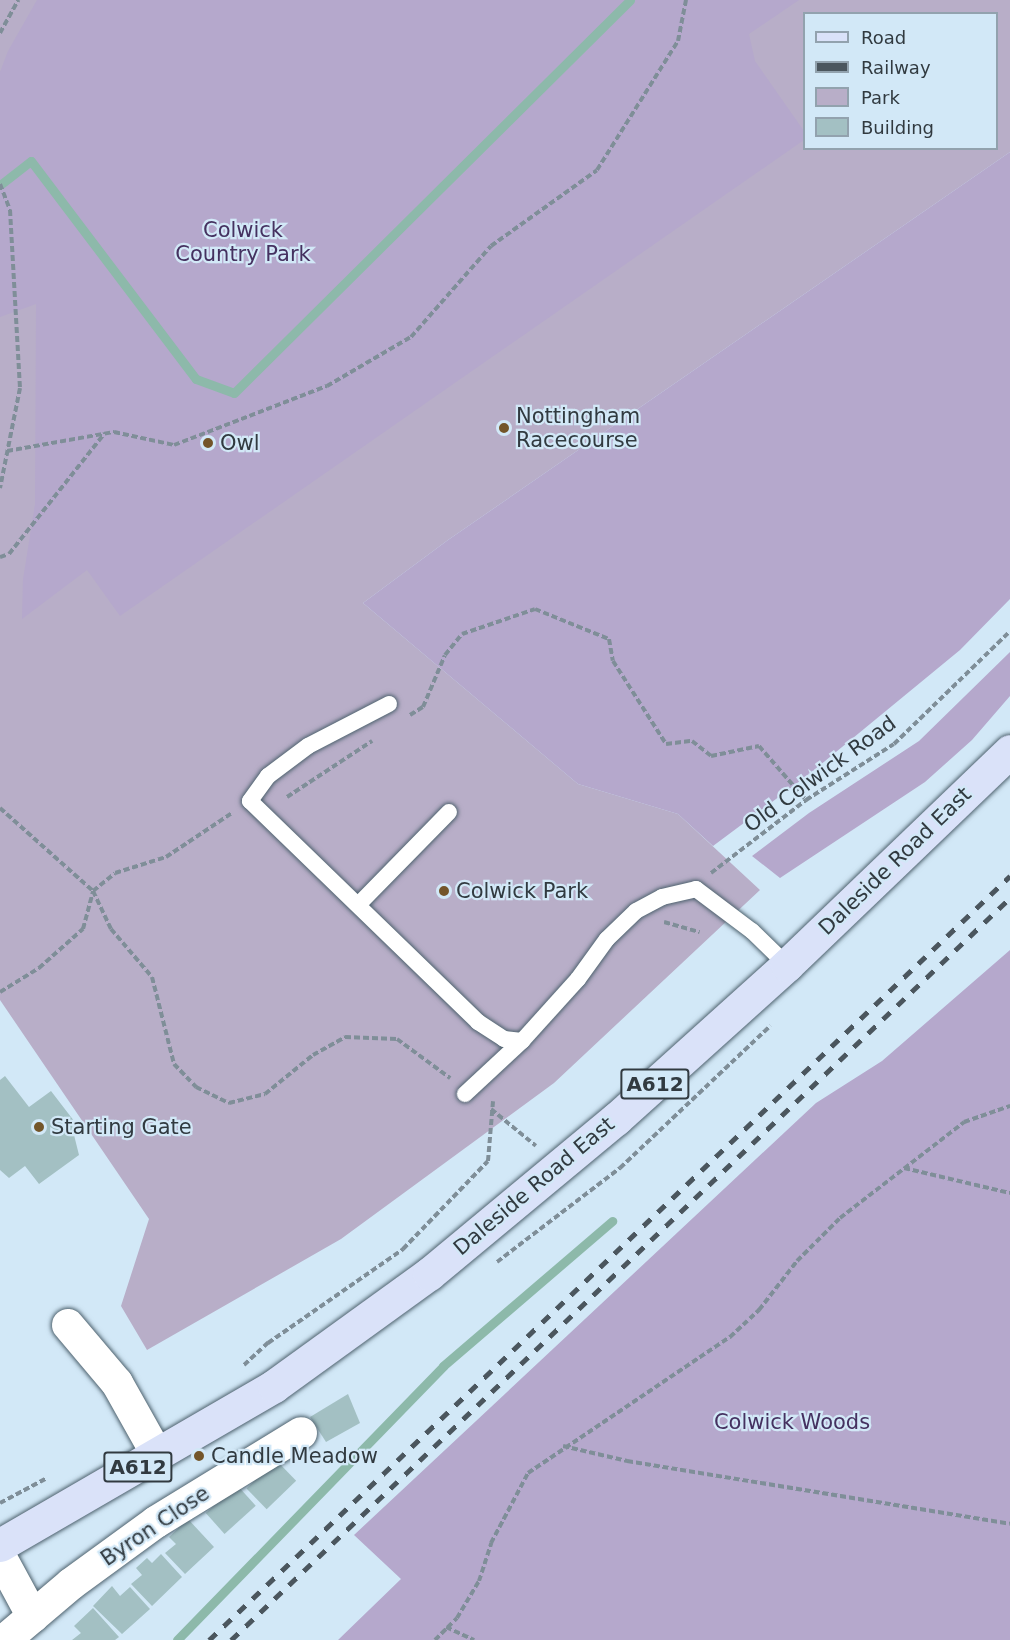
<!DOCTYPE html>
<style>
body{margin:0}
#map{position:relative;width:1010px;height:1640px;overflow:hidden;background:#d2e8f7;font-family:"DejaVu Sans",sans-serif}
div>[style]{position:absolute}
.green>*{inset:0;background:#b8aec8}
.forest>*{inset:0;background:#b5a8cc}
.stream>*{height:9px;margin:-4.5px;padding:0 4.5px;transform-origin:4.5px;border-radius:4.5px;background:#8db9aa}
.building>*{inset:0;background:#a3c0c3;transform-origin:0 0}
.path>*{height:4px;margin-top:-2px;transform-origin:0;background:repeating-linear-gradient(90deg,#7f8e98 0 6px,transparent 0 9px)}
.roads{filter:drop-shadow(0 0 2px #4e626e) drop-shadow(0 0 2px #4e626e)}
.service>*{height:16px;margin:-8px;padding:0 8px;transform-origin:8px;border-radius:8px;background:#fff}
.minor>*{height:32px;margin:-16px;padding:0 16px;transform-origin:16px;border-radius:16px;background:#fff}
.primary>*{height:33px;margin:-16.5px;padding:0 16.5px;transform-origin:16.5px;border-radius:16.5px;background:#dae2f9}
.rail>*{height:4.5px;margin-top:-2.25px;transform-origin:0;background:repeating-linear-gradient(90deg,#4b565e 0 10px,transparent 0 20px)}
.dots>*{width:16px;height:16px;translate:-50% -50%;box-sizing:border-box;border:3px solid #d2e8f7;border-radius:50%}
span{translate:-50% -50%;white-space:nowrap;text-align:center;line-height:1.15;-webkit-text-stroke:4.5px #d2e8f7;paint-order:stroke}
.shield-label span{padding:2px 4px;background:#d2e8f7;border:2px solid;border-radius:4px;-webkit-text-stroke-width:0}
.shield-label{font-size:20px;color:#313a40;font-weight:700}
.park-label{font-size:21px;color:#453160}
.poi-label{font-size:21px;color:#313a40}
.left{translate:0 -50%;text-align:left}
.street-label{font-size:21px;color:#313a40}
.legend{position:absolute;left:803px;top:12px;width:195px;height:138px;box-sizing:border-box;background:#d2e8f7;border:2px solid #92a2ae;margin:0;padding:8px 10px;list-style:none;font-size:18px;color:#313a40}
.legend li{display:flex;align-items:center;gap:12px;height:30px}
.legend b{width:30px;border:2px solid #92a2ae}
</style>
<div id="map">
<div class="green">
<div style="clip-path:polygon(evenodd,0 0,1010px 0,1010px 152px,448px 540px,363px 603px,578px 784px,678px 814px,760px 890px,554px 1083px,341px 1239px,147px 1350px,121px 1306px,149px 1219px,0 1000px,0 0,804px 14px,996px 14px,996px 148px,804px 148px,804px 14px)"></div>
</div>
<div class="forest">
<div style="clip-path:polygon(37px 0,799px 0,749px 34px,755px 61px,804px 131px,804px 140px,120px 616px,87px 570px,22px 619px,23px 579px,35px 504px,36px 304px,0 317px,0 72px,8px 51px)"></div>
<div style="clip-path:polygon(1010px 152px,1010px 599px,960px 650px,808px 775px,713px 846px,678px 814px,578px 784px,363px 603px,448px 540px)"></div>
<div style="clip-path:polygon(1010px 652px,1010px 696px,972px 740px,925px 782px,780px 878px,752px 856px,809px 813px,919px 741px)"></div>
<div style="clip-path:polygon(1010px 950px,1010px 1640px,338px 1640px,401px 1579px,354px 1535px,816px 1103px,882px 1061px)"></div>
</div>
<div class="stream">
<div style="left:0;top:185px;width:39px;rotate:-38deg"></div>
<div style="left:31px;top:161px;width:273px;rotate:52.9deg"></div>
<div style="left:196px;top:379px;width:40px;rotate:20.2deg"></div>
<div style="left:234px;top:393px;width:558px;rotate:-44.78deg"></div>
<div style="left:177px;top:1640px;width:382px;rotate:-45.8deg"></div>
<div style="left:443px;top:1366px;width:223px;rotate:-40.6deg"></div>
</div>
<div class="building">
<div style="clip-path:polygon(5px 1076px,29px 1107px,51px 1091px,81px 1130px,74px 1135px,79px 1155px,39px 1184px,25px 1166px,9px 1178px,0 1170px,0 1080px)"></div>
<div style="clip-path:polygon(348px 1394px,360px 1423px,326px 1442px,310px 1417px)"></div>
<div style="left:276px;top:1460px;width:29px;height:41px;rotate:46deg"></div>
<div style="left:237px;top:1485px;width:28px;height:42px;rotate:48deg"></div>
<div style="clip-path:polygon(188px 1519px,214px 1547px,185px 1574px,165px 1553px,176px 1544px,169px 1537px)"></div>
<div style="clip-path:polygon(161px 1554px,182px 1577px,152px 1606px,131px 1584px,142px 1575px,136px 1568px,147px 1558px,152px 1563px)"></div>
<div style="clip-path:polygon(112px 1586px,120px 1596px,130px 1587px,150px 1609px,122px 1634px,93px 1606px)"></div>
<div style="clip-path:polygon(93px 1608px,119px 1637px,115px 1640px,72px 1640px,81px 1633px,74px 1626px)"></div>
</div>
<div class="path">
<div style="left:0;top:33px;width:38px;rotate:-61deg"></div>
<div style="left:0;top:184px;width:28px;rotate:69deg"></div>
<div style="left:10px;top:210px;width:178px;rotate:86.8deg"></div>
<div style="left:20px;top:388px;width:102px;rotate:101.3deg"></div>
<div style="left:7px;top:451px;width:109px;rotate:-10.1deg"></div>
<div style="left:114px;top:432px;width:61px;rotate:12.2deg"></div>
<div style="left:174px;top:445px;width:164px;rotate:-21.1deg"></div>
<div style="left:327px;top:386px;width:97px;rotate:-30.3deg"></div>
<div style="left:411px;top:337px;width:121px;rotate:-48.7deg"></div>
<div style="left:491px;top:246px;width:130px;rotate:-35.6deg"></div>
<div style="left:597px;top:170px;width:152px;rotate:-57.9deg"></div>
<div style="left:678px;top:41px;width:42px;rotate:-79deg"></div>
<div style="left:0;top:557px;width:9px;rotate:-18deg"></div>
<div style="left:9px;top:554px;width:154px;rotate:-51.6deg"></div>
<div style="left:410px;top:715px;width:15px;rotate:-32deg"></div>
<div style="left:423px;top:707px;width:56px;rotate:-67.1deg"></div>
<div style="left:445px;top:655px;width:27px;rotate:-51deg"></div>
<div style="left:462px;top:634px;width:77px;rotate:-18.9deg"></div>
<div style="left:535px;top:609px;width:80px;rotate:22.1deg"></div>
<div style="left:609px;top:639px;width:22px;rotate:80deg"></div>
<div style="left:613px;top:661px;width:98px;rotate:57.4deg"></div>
<div style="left:666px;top:744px;width:26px;rotate:-7deg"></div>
<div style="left:692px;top:741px;width:24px;rotate:38deg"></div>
<div style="left:711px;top:756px;width:49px;rotate:-11.8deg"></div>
<div style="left:759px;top:746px;width:72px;rotate:49deg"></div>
<div style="left:287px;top:797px;width:102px;rotate:-33.4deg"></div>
<div style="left:0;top:808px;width:125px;rotate:41.7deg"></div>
<div style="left:93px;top:891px;width:42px;rotate:64.7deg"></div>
<div style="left:111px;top:929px;width:63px;rotate:49.5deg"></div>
<div style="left:152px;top:977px;width:90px;rotate:75.8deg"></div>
<div style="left:174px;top:1064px;width:32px;rotate:46deg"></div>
<div style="left:196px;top:1087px;width:37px;rotate:26deg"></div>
<div style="left:229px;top:1103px;width:37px;rotate:-14deg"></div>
<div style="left:265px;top:1094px;width:62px;rotate:-39.1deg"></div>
<div style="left:313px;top:1055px;width:37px;rotate:-29deg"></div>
<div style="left:345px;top:1037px;width:52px;rotate:2.2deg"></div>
<div style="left:397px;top:1039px;width:66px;rotate:36.3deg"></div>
<div style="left:711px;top:873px;width:120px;rotate:-37.5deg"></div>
<div style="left:806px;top:800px;width:104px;rotate:-32.5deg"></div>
<div style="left:894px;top:744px;width:162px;rotate:-44.2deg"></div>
<div style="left:664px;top:922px;width:37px;rotate:16deg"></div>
<div style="left:0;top:992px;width:46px;rotate:-31.6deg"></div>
<div style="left:39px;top:968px;width:59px;rotate:-41.6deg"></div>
<div style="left:83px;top:929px;width:39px;rotate:-75deg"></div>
<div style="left:93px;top:891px;width:28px;rotate:-39deg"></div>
<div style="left:115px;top:873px;width:53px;rotate:-17.4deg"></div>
<div style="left:166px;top:857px;width:79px;rotate:-33.7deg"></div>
<div style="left:491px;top:1109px;width:58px;rotate:39.4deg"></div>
<div style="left:904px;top:1168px;width:109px;rotate:13.3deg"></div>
<div style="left:497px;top:1262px;width:155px;rotate:-37.4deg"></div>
<div style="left:620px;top:1168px;width:207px;rotate:-43.4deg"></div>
<div style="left:244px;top:1365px;width:33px;rotate:-43deg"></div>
<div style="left:268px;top:1343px;width:165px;rotate:-34.8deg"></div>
<div style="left:403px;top:1249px;width:122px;rotate:-46deg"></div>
<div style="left:488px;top:1161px;width:60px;rotate:-85.2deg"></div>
<div style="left:563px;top:1446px;width:66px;rotate:13.2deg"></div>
<div style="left:627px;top:1461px;width:388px;rotate:9.3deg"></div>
<div style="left:0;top:1503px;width:53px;rotate:-28deg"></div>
<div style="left:446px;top:1627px;width:31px;rotate:25deg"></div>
<div style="left:435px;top:1640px;width:31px;rotate:-45deg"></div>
<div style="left:457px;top:1618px;width:43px;rotate:-59.3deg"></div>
<div style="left:479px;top:1581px;width:40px;rotate:-72deg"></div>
<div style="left:491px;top:1543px;width:79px;rotate:-62.1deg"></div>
<div style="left:528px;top:1473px;width:244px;rotate:-34deg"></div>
<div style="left:730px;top:1337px;width:40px;rotate:-43deg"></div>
<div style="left:759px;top:1310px;width:62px;rotate:-52.2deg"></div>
<div style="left:797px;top:1261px;width:61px;rotate:-45deg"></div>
<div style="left:840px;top:1218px;width:157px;rotate:-37.7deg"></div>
<div style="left:964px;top:1122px;width:49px;rotate:-19.2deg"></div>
</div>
<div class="roads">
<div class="service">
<div style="left:389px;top:704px;width:91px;rotate:152.6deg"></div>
<div style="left:308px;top:746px;width:50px;rotate:143.1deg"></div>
<div style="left:268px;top:776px;width:31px;rotate:126deg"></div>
<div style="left:250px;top:801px;width:318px;rotate:44.1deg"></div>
<div style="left:478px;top:1022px;width:31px;rotate:33deg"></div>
<div style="left:504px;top:1039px;width:18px;rotate:6deg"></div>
<div style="left:522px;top:1041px;width:84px;rotate:-47.9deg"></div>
<div style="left:578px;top:979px;width:49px;rotate:-54.1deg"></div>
<div style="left:607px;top:939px;width:40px;rotate:-44deg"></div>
<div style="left:636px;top:911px;width:30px;rotate:-28deg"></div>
<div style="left:662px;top:897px;width:35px;rotate:-13deg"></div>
<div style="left:696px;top:889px;width:70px;rotate:36.9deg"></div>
<div style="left:752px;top:931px;width:49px;rotate:44.2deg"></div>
<div style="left:358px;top:905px;width:130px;rotate:-45.6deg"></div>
<div style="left:465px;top:1094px;width:78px;rotate:-42.9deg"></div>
</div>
<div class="minor">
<div style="left:68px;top:1325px;width:76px;rotate:49.8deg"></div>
<div style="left:117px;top:1383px;width:84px;rotate:60.7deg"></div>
<div style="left:0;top:1556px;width:69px;rotate:61.6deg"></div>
<div style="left:5px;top:1640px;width:87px;rotate:-40.3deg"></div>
<div style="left:71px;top:1584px;width:105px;rotate:-36.1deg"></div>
<div style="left:156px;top:1522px;width:170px;rotate:-31.5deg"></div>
</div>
<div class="primary">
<div style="left:0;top:1545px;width:317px;rotate:-30.1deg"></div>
<div style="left:274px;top:1386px;width:191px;rotate:-35.9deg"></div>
<div style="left:429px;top:1274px;width:243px;rotate:-39.7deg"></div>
<div style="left:616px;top:1119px;width:230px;rotate:-42deg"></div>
<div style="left:787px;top:965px;width:309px;rotate:-43.8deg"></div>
</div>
</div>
<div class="rail">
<div style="left:209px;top:1640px;width:1107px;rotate:-43.65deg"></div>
<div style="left:231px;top:1640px;width:1076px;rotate:-43.61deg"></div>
</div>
<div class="dots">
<div style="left:504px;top:428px;background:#735529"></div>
<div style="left:208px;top:443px;background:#735529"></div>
<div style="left:444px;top:891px;background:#735529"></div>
<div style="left:39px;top:1127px;background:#735529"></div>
<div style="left:199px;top:1456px;background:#735529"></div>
</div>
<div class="shield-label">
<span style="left:655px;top:1084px">A612</span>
<span style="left:138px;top:1467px">A612</span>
</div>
<div class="park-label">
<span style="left:243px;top:242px">Colwick<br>Country Park</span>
<span style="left:792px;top:1422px">Colwick Woods</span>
</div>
<div class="poi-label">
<span class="left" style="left:516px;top:428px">Nottingham<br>Racecourse</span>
<span class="left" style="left:220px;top:443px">Owl</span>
<span class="left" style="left:456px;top:891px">Colwick Park</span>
<span class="left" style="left:51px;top:1127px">Starting Gate</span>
<span class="left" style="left:211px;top:1456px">Candle Meadow</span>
</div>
<div class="street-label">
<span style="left:820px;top:774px;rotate:-36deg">Old Colwick Road</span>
<span style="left:895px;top:861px;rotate:-44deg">Daleside Road East</span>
<span style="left:534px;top:1186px;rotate:-40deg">Daleside Road East</span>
<span style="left:155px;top:1526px;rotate:-34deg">Byron Close</span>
</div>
<ul class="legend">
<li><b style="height:8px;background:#dae2f9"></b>Road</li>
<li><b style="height:8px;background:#4b565e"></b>Railway</li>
<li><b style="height:16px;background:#b8aec8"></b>Park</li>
<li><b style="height:16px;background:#a3c0c3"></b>Building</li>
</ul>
</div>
